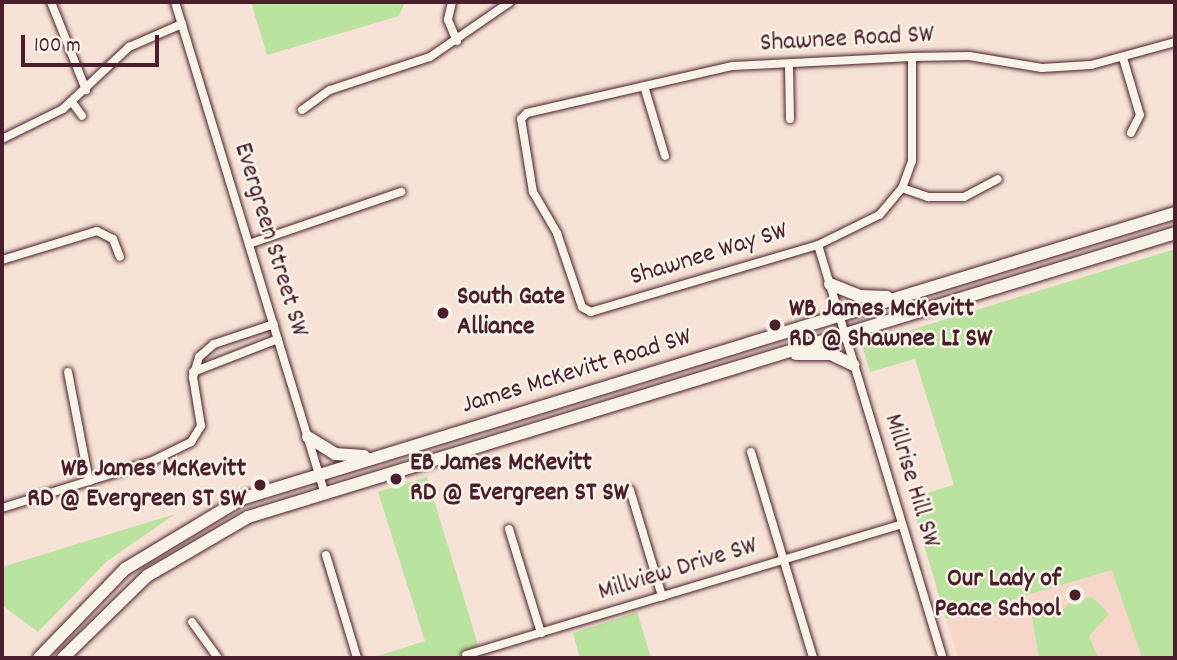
<!DOCTYPE html>
<style>
body{margin:0}
#map{position:relative;width:1177px;height:660px;overflow:hidden;background:#f6e2d6;font-family:Dekko,sans-serif}
div>[style]{position:absolute}
.built>*{inset:0;background:#f5d6c9}
.green>*{inset:0;background:#bae39f}
.roads{filter:drop-shadow(0 0 2px #4a1f2b) drop-shadow(0 0 2px #4a1f2b)}
.minor>*{height:8px;margin:-4px;padding:0 4px;transform-origin:4px;border-radius:4px;background:#f7f3e8}
.secondary>*{height:12px;margin:-6px;padding:0 6px;transform-origin:6px;border-radius:6px;background:#f7f3e8}
.dots>*{width:19px;height:19px;translate:-50% -50%;box-sizing:border-box;border:4px solid #f7f3e8;border-radius:50%}
span{translate:-50% -50%;white-space:nowrap;text-align:center;line-height:1.15;-webkit-text-stroke:5px #f7f3e8;paint-order:stroke}
.street-label{font-size:26px;color:#4a1f2b}
.poi-label{font-size:26px;color:#4a1f2b;font-weight:700}
.left{translate:0 -50%;text-align:left}
.right{translate:-100% -50%;text-align:right}
.frame{position:absolute;inset:0;border:4px solid #4a1f2b;pointer-events:none}
.scale{position:absolute;left:21px;top:35px;width:138px;height:32px;box-sizing:border-box;border:4px solid #4a1f2b;border-top:0;padding-left:9px;font-size:21px;line-height:24px;white-space:nowrap;color:#4a1f2b;-webkit-text-stroke:5px #f7f3e8;paint-order:stroke}
</style>
<div id="map">
<div class="built">
<div style="clip-path:polygon(1113px 570px,1142px 658px,958px 658px,946px 619px)"></div>
</div>
<div class="green">
<div style="clip-path:polygon(251px 2px,405px 2px,399px 16px,267px 55px)"></div>
<div style="clip-path:polygon(1175px 249px,1175px 658px,1142px 658px,1112px 570px,946px 619px,910px 498px,954px 485px,915px 359px,870px 372px,862px 345px)"></div>
<div style="clip-path:polygon(427px 477px,482px 658px,371px 658px,425px 641px,378px 492px)"></div>
<div style="clip-path:polygon(175px 514px,106px 562px,38px 632px,2px 605px,2px 567px)"></div>
<div style="clip-path:polygon(1075px 597px,1094px 598px,1109px 614px,1089px 636px,1098px 658px,1039px 658px,1031px 612px,1043px 603px,1059px 614px)"></div>
<div style="clip-path:polygon(637px 612px,651px 658px,580px 658px,573px 633px)"></div>
</div>
<div class="roads">
<div class="minor">
<div style="left:51px;top:2px;width:95px;rotate:68.3deg"></div>
<div style="left:175px;top:2px;width:511px;rotate:73.05deg"></div>
<div style="left:452px;top:2px;width:18px;rotate:103deg"></div>
<div style="left:448px;top:20px;width:23px;rotate:67deg"></div>
<div style="left:912px;top:57px;width:104px;rotate:90deg"></div>
<div style="left:912px;top:161px;width:29px;rotate:110deg"></div>
<div style="left:902px;top:188px;width:35px;rotate:130deg"></div>
<div style="left:879px;top:215px;width:68px;rotate:153.8deg"></div>
<div style="left:818px;top:245px;width:237px;rotate:163.6deg"></div>
<div style="left:591px;top:312px;width:10px;rotate:-151deg"></div>
<div style="left:582px;top:307px;width:78px;rotate:-108.7deg"></div>
<div style="left:557px;top:233px;width:48px;rotate:-120.3deg"></div>
<div style="left:533px;top:192px;width:74px;rotate:-99.3deg"></div>
<div style="left:521px;top:119px;width:8px;rotate:-45deg"></div>
<div style="left:527px;top:113px;width:211px;rotate:-12.9deg"></div>
<div style="left:733px;top:66px;width:179px;rotate:-2.9deg"></div>
<div style="left:912px;top:57px;width:57px;rotate:-1deg"></div>
<div style="left:969px;top:56px;width:74px;rotate:9.3deg"></div>
<div style="left:1042px;top:68px;width:49px;rotate:-3.5deg"></div>
<div style="left:1091px;top:65px;width:87px;rotate:-15.3deg"></div>
<div style="left:1123px;top:58px;width:59px;rotate:73.4deg"></div>
<div style="left:1140px;top:115px;width:20px;rotate:117deg"></div>
<div style="left:789px;top:64px;width:55px;rotate:89deg"></div>
<div style="left:644px;top:86px;width:73px;rotate:73.3deg"></div>
<div style="left:72px;top:102px;width:17px;rotate:54deg"></div>
<div style="left:302px;top:110px;width:34px;rotate:-36deg"></div>
<div style="left:330px;top:90px;width:105px;rotate:-18.3deg"></div>
<div style="left:430px;top:57px;width:97px;rotate:-34.5deg"></div>
<div style="left:2px;top:139px;width:68px;rotate:-26.2deg"></div>
<div style="left:63px;top:109px;width:91px;rotate:-43.2deg"></div>
<div style="left:129px;top:47px;width:58px;rotate:-23.5deg"></div>
<div style="left:902px;top:188px;width:28px;rotate:19deg"></div>
<div style="left:928px;top:197px;width:36px"></div>
<div style="left:964px;top:197px;width:38px;rotate:-28deg"></div>
<div style="left:249px;top:244px;width:161px;rotate:-18.9deg"></div>
<div style="left:818px;top:245px;width:432px;rotate:73.2deg"></div>
<div style="left:2px;top:260px;width:99px;rotate:-17deg"></div>
<div style="left:97px;top:231px;width:18px;rotate:27deg"></div>
<div style="left:113px;top:239px;width:19px;rotate:69deg"></div>
<div style="left:68px;top:372px;width:111px;rotate:79.1deg"></div>
<div style="left:193px;top:372px;width:91px;rotate:-21.2deg"></div>
<div style="left:751px;top:452px;width:215px;rotate:73.2deg"></div>
<div style="left:630px;top:490px;width:111px;rotate:73.2deg"></div>
<div style="left:2px;top:508px;width:155px;rotate:-17.3deg"></div>
<div style="left:150px;top:462px;width:46px;rotate:-26deg"></div>
<div style="left:191px;top:442px;width:19px;rotate:-58deg"></div>
<div style="left:201px;top:426px;width:50px;rotate:-99.3deg"></div>
<div style="left:193px;top:377px;width:21px;rotate:-73deg"></div>
<div style="left:199px;top:357px;width:20px;rotate:-41deg"></div>
<div style="left:214px;top:344px;width:63px;rotate:-18.4deg"></div>
<div style="left:509px;top:529px;width:109px;rotate:72.9deg"></div>
<div style="left:326px;top:555px;width:108px;rotate:73.2deg"></div>
<div style="left:192px;top:622px;width:44px;rotate:54.2deg"></div>
<div style="left:466px;top:655px;width:455px;rotate:-16.7deg"></div>
</div>
<div class="secondary">
<div style="left:830px;top:284px;width:31px;rotate:22deg"></div>
<div style="left:859px;top:296px;width:28px;rotate:2deg"></div>
<div style="left:796px;top:354px;width:35px"></div>
<div style="left:831px;top:354px;width:25px;rotate:26deg"></div>
<div style="left:308px;top:437px;width:32px;rotate:32deg"></div>
<div style="left:335px;top:454px;width:29px;rotate:4deg"></div>
<div style="left:39px;top:658px;width:124px;rotate:-46deg"></div>
<div style="left:125px;top:569px;width:135px;rotate:-31.1deg"></div>
<div style="left:241px;top:499px;width:977px;rotate:-17.03deg"></div>
<div style="left:63px;top:658px;width:117px;rotate:-44.3deg"></div>
<div style="left:147px;top:576px;width:117px;rotate:-30.3deg"></div>
<div style="left:248px;top:517px;width:970px;rotate:-17.03deg"></div>
</div>
</div>
<div class="dots">
<div style="left:443px;top:313px;background:#4a1f2b"></div>
<div style="left:775px;top:325px;background:#4a1f2b"></div>
<div style="left:396px;top:479px;background:#4a1f2b"></div>
<div style="left:260px;top:485px;background:#4a1f2b"></div>
<div style="left:1075px;top:595px;background:#4a1f2b"></div>
</div>
<div class="street-label">
<span style="left:847px;top:40px;rotate:-3deg">Shawnee Road SW</span>
<span style="left:270px;top:240px;rotate:73deg">Evergreen Street SW</span>
<span style="left:709px;top:255px;rotate:-17deg">Shawnee Way SW</span>
<span style="left:577px;top:372px;rotate:-17deg">James McKevitt Road SW</span>
<span style="left:911px;top:481px;rotate:73deg">Millrise Hill SW</span>
<span style="left:678px;top:570px;rotate:-17deg">Millview Drive SW</span>
</div>
<div class="poi-label">
<span class="left" style="left:457px;top:313px">South Gate<br>Alliance</span>
<span class="left" style="left:789px;top:325px">WB James McKevitt<br>RD @ Shawnee LI SW</span>
<span class="left" style="left:410px;top:479px">EB James McKevitt<br>RD @ Evergreen ST SW</span>
<span class="right" style="left:246px;top:485px">WB James McKevitt<br>RD @ Evergreen ST SW</span>
<span class="right" style="left:1061px;top:595px">Our Lady of<br>Peace School</span>
</div>
<div class="frame"></div>
<div class="scale">100 m</div>
</div>
